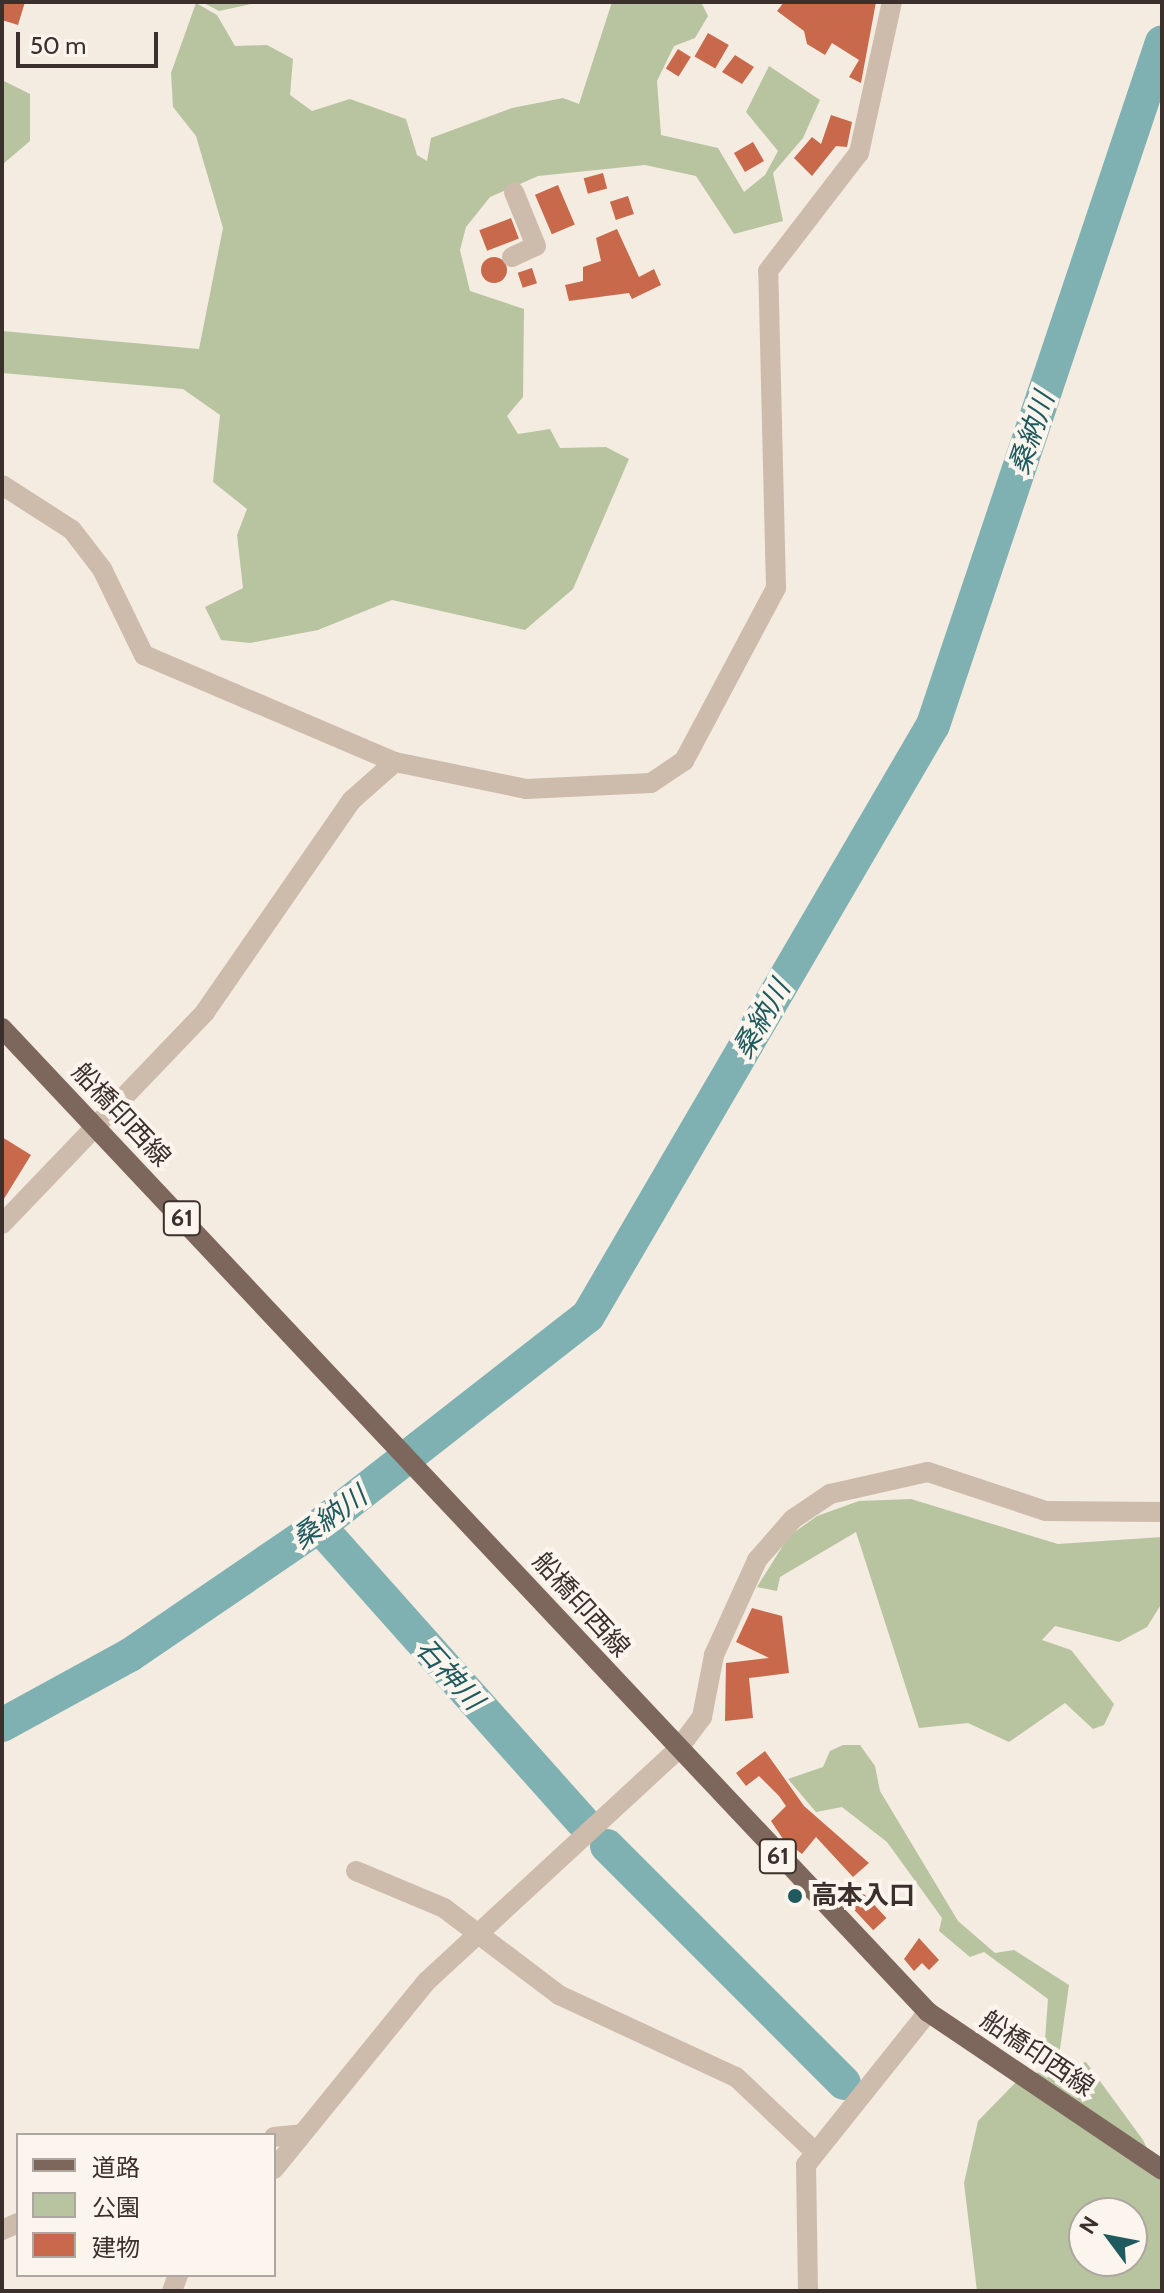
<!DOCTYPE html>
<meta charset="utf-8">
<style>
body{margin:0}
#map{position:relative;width:1164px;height:2293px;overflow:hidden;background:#f4ebe1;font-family:Cabin,"Noto Sans JP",sans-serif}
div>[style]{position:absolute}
.green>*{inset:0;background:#b8c4a0}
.river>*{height:34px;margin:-17px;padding:0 17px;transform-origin:17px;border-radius:17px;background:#7fb0b2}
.building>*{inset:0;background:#c8694b;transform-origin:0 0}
.round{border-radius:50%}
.minor>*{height:20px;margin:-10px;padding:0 10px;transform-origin:10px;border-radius:10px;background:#cdbbac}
.major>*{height:20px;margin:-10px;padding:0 10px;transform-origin:10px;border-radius:10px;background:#7d675c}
.dots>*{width:22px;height:22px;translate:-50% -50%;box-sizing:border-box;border:4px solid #fbf5ee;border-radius:50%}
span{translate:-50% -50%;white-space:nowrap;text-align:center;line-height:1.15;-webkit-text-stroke:8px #fbf5ee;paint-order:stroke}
.shield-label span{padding:2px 6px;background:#fbf5ee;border:2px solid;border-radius:6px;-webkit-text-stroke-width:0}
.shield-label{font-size:24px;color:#3b302b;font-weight:700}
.street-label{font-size:26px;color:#3b302b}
.poi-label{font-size:26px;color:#3b302b;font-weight:700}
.left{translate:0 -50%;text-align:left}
.water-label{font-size:28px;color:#1f5a5e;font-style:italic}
.frame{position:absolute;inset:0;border:4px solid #3b302b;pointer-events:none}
.legend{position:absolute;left:16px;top:2133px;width:260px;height:144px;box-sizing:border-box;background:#fbf5ee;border:2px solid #aea6a0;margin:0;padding:10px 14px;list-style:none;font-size:24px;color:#3b302b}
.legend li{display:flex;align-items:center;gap:16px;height:40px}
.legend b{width:40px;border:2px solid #aea6a0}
.north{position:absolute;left:1068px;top:2197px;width:80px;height:80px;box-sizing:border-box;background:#fbf5ee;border:2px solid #aea6a0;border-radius:50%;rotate:302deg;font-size:22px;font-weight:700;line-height:32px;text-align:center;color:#3b302b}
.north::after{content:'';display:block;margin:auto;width:28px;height:36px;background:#1f5a5e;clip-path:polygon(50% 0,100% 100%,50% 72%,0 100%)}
.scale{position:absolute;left:16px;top:32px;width:142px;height:36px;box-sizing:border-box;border:4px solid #3b302b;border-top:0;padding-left:10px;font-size:24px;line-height:28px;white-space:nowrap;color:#3b302b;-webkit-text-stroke:6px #fbf5ee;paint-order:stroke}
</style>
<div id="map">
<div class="green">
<div style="clip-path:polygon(202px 2px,261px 2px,219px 11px)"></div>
<div style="clip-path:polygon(612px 2px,701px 2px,708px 16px,695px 38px,674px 46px,657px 81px,661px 135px,718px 148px,744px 192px,765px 175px,778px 151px,746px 112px,769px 66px,820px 100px,803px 138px,773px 173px,783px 221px,734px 234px,696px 176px,645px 165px,538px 176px,490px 197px,466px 227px,460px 250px,470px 291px,524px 309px,523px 397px,507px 416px,518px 434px,550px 429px,560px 448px,606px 447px,629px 459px,573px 589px,525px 630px,392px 600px,318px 630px,250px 643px,221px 640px,205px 607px,243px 588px,237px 535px,247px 509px,213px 482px,220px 415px,183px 389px,2px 373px,2px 331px,199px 349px,223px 228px,196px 136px,173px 107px,171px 73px,196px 3px,217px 15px,235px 46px,267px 45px,293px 59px,290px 95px,312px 111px,350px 99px,406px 119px,417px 155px,427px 161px,431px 138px,512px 108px,563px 98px,579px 104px)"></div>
<div style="clip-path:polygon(2px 80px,30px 94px,30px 141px,3px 164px)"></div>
<div style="clip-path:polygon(911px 1499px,1058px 1544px,1162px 1537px,1162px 1603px,1147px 1627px,1119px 1642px,1055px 1626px,1042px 1640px,1071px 1650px,1114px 1704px,1104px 1725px,1093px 1729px,1065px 1703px,1009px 1742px,968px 1723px,919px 1728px,856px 1532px,780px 1577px,777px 1591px,757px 1587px,789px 1536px,817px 1516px,859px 1501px)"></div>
<div style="clip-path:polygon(843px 1745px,860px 1745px,875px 1766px,880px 1791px,958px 1921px,995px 1953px,1014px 1950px,1069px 1985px,1058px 2063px,1043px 2067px,1048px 1999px,984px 1952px,970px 1957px,939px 1931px,942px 1918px,887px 1842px,842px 1807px,816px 1812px,788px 1779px,823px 1767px,830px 1751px)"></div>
<div style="clip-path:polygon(evenodd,1086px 2062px,1143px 2140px,1162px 2181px,1162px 2291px,977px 2291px,964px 2183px,978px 2121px,1022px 2076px,1086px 2062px,1084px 2213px,1132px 2213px,1132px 2261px,1084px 2261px,1084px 2213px)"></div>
</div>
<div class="river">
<div style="left:319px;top:1526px;width:395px;rotate:48.3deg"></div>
<div style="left:2px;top:1725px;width:146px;rotate:-28.7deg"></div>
<div style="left:130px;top:1655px;width:229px;rotate:-34.3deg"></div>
<div style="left:319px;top:1526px;width:341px;rotate:-38deg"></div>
<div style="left:588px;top:1316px;width:684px;rotate:-59.73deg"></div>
<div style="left:933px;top:725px;width:720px;rotate:-71.46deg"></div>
<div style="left:607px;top:1846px;width:335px;rotate:45deg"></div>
</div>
<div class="building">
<div style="clip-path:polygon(2px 2px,25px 2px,18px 25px,2px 20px)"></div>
<div style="clip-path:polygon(784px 2px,876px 2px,861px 83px,849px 77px,859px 60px,832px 43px,825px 55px,807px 44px,804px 31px,777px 11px)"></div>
<div style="left:708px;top:33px;width:24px;height:27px;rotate:30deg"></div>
<div style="left:678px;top:49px;width:15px;height:23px;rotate:32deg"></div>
<div style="clip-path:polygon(735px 55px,754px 67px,742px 84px,722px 72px)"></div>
<div style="clip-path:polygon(831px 115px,852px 122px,847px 147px,836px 146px,812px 176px,794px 158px,812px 137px,821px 144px)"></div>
<div style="left:753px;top:142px;width:22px;height:22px;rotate:60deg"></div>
<div style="left:603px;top:173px;width:16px;height:20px;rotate:75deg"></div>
<div style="left:558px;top:185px;width:43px;height:25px;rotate:67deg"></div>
<div style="left:628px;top:196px;width:19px;height:19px;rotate:72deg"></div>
<div style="left:511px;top:218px;width:22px;height:34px;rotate:69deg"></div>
<div style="clip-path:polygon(617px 229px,639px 277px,654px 269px,661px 285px,632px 299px,629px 293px,569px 301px,565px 285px,583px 281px,583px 267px,601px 261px,596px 238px)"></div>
<div class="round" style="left:481px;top:257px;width:26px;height:26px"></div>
<div style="left:532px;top:268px;width:16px;height:15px;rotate:72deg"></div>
<div style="clip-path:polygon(2px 1137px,31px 1155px,2px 1202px)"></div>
<div style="clip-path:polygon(752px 1608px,782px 1616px,789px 1673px,749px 1678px,753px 1718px,725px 1721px,726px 1663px,769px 1658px,736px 1642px)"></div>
<div style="clip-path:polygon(765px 1751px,804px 1806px,869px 1863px,853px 1877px,816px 1837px,802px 1854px,783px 1839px,771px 1821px,786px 1806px,779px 1796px,759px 1776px,746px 1786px,736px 1773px)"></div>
<div style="left:851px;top:1880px;width:52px;height:18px;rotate:47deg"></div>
<div style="clip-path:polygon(919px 1938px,939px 1960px,929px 1970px,922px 1963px,914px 1971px,904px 1959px)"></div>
</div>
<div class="minor">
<div style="left:512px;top:257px;width:26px;rotate:-25deg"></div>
<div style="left:536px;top:246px;width:58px;rotate:-112.2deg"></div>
<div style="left:2px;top:485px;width:83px;rotate:32.7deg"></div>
<div style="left:72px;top:530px;width:49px;rotate:52.4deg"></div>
<div style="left:102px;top:569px;width:96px;rotate:64deg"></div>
<div style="left:144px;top:655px;width:273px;rotate:23.1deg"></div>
<div style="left:2px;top:1224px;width:294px;rotate:-46.2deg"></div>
<div style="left:205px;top:1012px;width:258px;rotate:-55.3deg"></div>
<div style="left:352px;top:800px;width:57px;rotate:-41.5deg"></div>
<div style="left:395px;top:762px;width:134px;rotate:11.6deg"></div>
<div style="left:526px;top:789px;width:125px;rotate:-2.7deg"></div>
<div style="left:651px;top:783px;width:40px;rotate:-34deg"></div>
<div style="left:684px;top:761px;width:196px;rotate:-62deg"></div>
<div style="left:776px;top:588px;width:317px;rotate:-91.4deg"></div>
<div style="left:768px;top:271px;width:149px;rotate:-52.4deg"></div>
<div style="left:859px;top:153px;width:155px;rotate:-77.7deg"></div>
<div style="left:356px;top:1871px;width:95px;rotate:22.8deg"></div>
<div style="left:444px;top:1908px;width:144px;rotate:37.1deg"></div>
<div style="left:559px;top:1995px;width:195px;rotate:24.9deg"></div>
<div style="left:736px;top:2077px;width:109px;rotate:43.5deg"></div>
<div style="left:274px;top:2137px;width:28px;rotate:-6deg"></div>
<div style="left:274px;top:2169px;width:242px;rotate:-50.9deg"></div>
<div style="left:427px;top:1981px;width:342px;rotate:-42.7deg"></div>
<div style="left:678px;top:1749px;width:40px;rotate:-53deg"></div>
<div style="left:702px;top:1717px;width:63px;rotate:-79deg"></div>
<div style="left:714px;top:1655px;width:104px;rotate:-65.6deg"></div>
<div style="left:757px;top:1560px;width:55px;rotate:-48.7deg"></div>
<div style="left:793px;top:1519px;width:45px;rotate:-34deg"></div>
<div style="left:830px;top:1494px;width:100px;rotate:-12.7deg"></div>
<div style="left:928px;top:1472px;width:124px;rotate:18.3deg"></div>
<div style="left:1046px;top:1511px;width:116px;rotate:0.5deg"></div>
<div style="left:2px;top:2230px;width:17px;rotate:-24deg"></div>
<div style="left:172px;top:2291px;width:17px;rotate:-69deg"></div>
<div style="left:808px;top:2291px;width:126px;rotate:-90.9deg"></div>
<div style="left:806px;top:2165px;width:196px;rotate:-51.4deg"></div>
</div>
<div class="major">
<div style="left:2px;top:1028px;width:1351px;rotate:46.74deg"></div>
<div style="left:928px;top:2012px;width:282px;rotate:34deg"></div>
</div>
<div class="dots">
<div style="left:795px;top:1896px;background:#1f5a5e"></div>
</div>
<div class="shield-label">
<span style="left:182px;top:1218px">61</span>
<span style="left:778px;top:1856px">61</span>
</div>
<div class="street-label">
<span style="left:121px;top:1115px;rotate:47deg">船橋印西線</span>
<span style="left:581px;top:1605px;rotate:48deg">船橋印西線</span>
<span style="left:1037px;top:2054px;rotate:34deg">船橋印西線</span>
</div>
<div class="poi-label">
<span class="left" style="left:811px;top:1896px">高本入口</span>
</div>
<div class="water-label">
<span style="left:1031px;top:433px;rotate:-71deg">桑納川</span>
<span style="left:761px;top:1019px;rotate:-60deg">桑納川</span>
<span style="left:329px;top:1517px;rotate:-36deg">桑納川</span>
<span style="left:450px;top:1674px;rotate:48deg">石神川</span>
</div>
<div class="frame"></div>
<ul class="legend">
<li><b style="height:10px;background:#7d675c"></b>道路</li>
<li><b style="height:22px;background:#b8c4a0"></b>公園</li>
<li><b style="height:22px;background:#c8694b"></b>建物</li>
</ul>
<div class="north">N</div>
<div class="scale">50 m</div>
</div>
